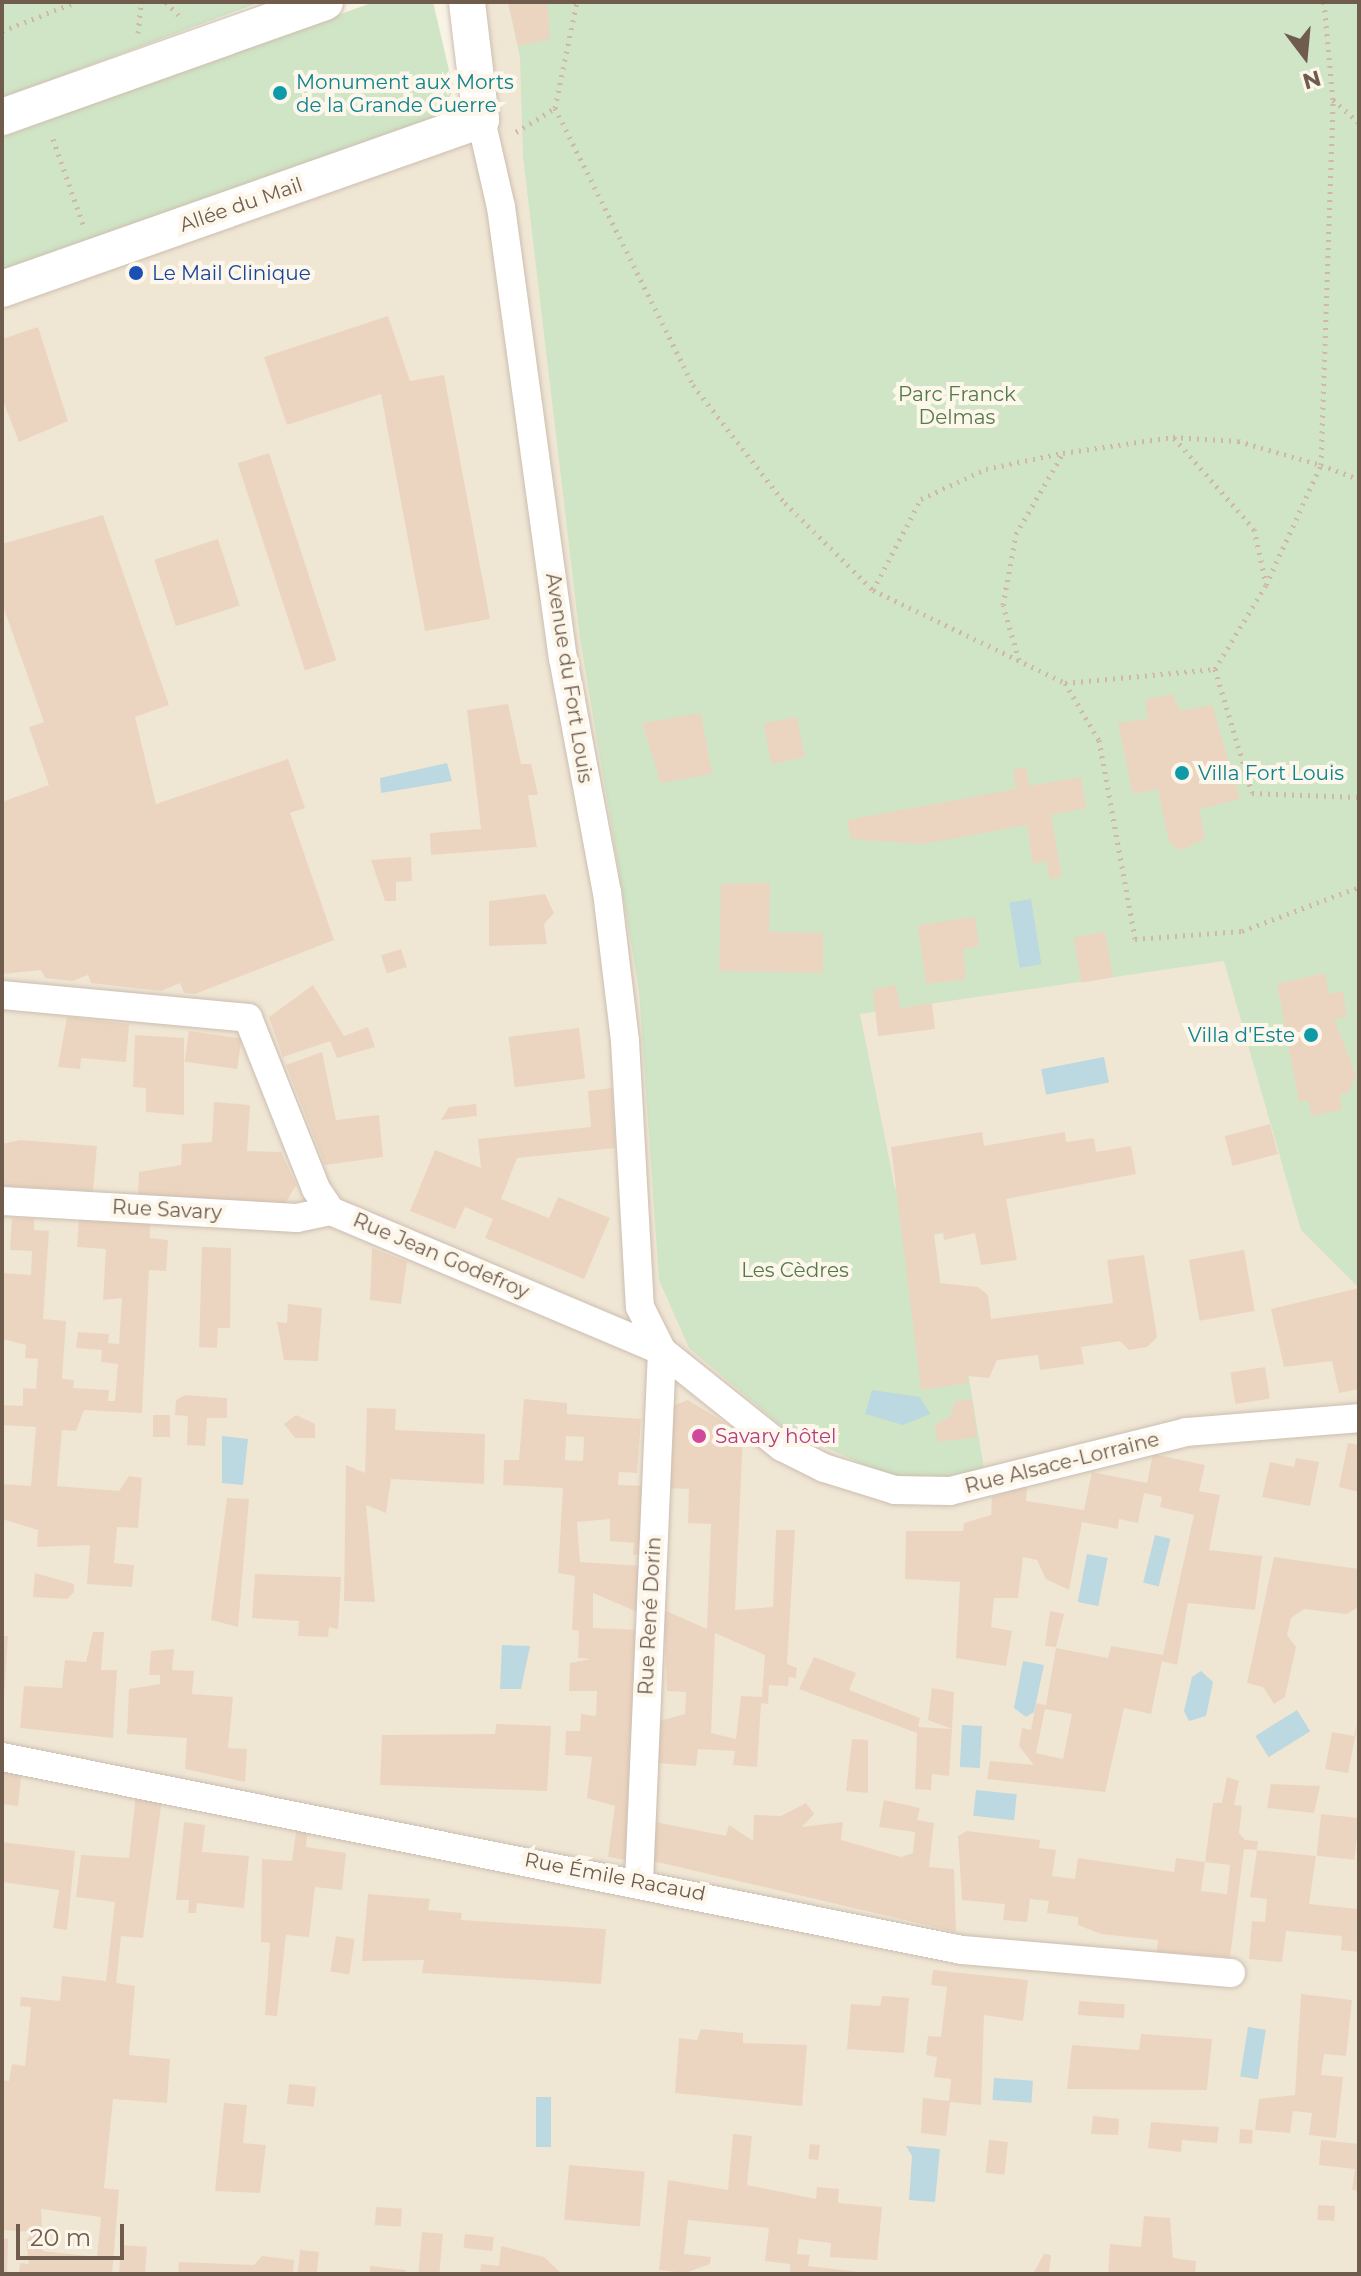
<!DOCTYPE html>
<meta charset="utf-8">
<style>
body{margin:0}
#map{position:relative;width:1361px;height:2276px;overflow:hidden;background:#f9f3e5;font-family:Montserrat,sans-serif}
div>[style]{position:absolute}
.residential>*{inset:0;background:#f0e6d4}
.green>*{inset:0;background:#d0e5c5}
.water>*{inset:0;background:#bcd8e1;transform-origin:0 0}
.building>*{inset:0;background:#ecd5c0;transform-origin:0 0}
.path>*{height:5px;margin-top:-2.5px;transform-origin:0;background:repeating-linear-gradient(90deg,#d0b8a3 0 2px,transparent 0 8px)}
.roads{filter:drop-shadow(0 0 2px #ccbeb0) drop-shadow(0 0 2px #ccbeb0)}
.minor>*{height:28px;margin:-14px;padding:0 14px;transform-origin:14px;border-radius:14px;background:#fff}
.tertiary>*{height:36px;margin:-18px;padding:0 18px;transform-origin:18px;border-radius:18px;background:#fff}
.dots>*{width:22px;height:22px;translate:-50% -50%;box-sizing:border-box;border:4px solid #fdf7eb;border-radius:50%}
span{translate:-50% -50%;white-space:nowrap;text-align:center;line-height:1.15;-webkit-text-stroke:8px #fdf7eb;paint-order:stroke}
.culture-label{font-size:20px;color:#0d838f}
.left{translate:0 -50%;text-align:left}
.right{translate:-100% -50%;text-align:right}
.street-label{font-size:20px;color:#6f5c4d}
.transit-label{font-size:20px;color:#164399}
.park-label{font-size:20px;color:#547a4a}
.hotel-label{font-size:20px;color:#b23c85}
.frame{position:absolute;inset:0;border:4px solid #6f5c4d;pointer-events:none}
.north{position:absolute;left:1265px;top:16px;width:80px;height:80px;-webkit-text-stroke:6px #fdf7eb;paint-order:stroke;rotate:164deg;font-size:22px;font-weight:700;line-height:32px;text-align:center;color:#6f5c4d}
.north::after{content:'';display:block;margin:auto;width:28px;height:36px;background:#6f5c4d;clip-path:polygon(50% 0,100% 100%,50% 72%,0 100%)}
.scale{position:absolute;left:16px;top:2224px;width:108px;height:36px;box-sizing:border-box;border:4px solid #6f5c4d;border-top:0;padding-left:10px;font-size:24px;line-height:28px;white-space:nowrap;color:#6f5c4d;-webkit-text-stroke:6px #fdf7eb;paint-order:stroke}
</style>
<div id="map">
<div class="residential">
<div style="clip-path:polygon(452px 2px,1359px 2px,1359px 2274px,2px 2274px,2px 300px,469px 135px)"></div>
</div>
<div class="green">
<div style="clip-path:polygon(2px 2px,261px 2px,2px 98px)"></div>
<div style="clip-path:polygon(374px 2px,433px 2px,453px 87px,443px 120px,2px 277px,2px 137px)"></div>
<div style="clip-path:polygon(508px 2px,1359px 2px,1359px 1288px,1301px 1230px,1224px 961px,860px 1014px,895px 1188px,940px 1197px,943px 1233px,934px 1235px,946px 1325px,960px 1324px,985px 1475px,939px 1484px,889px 1476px,785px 1429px,689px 1348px,659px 1280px,639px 991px,580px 638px,523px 156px,520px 57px)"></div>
</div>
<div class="water">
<div style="clip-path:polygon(447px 763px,452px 781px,381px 793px,380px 778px)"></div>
<div style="left:1031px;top:899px;width:66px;height:22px;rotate:81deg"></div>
<div style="left:1104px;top:1057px;width:26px;height:64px;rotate:79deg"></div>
<div style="clip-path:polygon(872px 1390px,920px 1397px,930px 1414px,903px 1425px,865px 1414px)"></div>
<div style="clip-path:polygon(222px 1436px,248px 1439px,243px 1485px,222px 1483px)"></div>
<div style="left:1155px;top:1535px;width:16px;height:49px;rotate:14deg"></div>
<div style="left:1087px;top:1554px;width:21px;height:49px;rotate:11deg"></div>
<div style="clip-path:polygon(502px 1645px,530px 1646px,521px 1689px,500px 1689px)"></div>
<div style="clip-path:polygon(1023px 1661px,1044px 1665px,1034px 1712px,1026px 1717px,1014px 1708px)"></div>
<div style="clip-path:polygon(1201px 1671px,1213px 1682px,1206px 1716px,1189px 1721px,1184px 1711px,1192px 1677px)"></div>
<div style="left:1297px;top:1710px;width:25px;height:49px;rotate:58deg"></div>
<div style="left:962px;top:1725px;width:20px;height:42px;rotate:3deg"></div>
<div style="left:976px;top:1790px;width:41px;height:26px;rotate:6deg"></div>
<div style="left:1248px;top:2027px;width:18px;height:50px;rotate:9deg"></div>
<div style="left:994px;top:2078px;width:39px;height:22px;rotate:4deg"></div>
<div style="left:536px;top:2097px;width:15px;height:50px"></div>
<div style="clip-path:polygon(906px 2146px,940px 2149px,935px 2202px,909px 2200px,912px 2156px)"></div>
</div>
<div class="building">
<div style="clip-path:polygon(508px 2px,547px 2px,550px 39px,518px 46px)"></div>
<div style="clip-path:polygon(388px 316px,410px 381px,444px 375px,490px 619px,425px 631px,381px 394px,287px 425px,264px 357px)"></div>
<div style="clip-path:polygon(38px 327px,68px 421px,19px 442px,2px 398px,2px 339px)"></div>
<div style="left:269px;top:453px;width:218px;height:33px;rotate:72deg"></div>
<div style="clip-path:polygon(103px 515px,169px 705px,135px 717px,156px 804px,288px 759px,305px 808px,290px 813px,334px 940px,195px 994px,184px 993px,180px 983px,161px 991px,91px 983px,88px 975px,72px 981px,45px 978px,41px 970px,2px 974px,2px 802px,49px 785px,29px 727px,44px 722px,2px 603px,2px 544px)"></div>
<div style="left:218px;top:539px;width:70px;height:67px;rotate:72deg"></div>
<div style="clip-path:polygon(1172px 694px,1180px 711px,1212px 705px,1240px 799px,1199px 809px,1205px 839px,1180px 850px,1169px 842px,1158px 789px,1133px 794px,1118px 723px,1148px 719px,1145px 700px)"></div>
<div style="clip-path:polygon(508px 704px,521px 764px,531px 764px,538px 795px,528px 795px,537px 847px,431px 855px,430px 833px,481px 829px,467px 710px)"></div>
<div style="clip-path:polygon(701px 713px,712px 774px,661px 783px,642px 723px)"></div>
<div style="left:797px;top:717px;width:41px;height:34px;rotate:79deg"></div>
<div style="clip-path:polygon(1026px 767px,1029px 786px,1081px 777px,1086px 808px,1051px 815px,1062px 877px,1050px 879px,1046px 861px,1033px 864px,1027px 825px,923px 844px,851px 839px,847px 820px,1016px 789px,1013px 770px)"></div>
<div style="clip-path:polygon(411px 857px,412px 881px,396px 882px,396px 901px,385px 901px,371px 860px)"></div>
<div style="clip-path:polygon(770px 883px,769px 932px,823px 933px,823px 973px,719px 971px,721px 884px)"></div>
<div style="clip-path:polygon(545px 894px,554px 913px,544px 924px,547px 944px,489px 946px,489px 901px)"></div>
<div style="clip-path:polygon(975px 917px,979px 946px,963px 949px,966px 979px,926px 984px,918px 925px)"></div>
<div style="left:1105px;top:932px;width:46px;height:32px;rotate:80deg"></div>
<div style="left:401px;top:949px;width:19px;height:21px;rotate:72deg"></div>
<div style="clip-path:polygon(1325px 973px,1329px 994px,1343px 991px,1347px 1017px,1334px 1019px,1356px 1074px,1348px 1093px,1340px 1094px,1342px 1110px,1311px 1116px,1309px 1100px,1299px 1102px,1277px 984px)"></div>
<div style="clip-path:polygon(313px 985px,344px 1036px,368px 1027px,375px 1047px,337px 1058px,330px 1041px,283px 1057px,269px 1017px)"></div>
<div style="clip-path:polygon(896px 985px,900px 1008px,932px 1003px,935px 1029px,878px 1036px,873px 990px)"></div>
<div style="clip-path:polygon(67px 1017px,129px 1024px,126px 1062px,81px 1058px,80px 1069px,58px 1067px)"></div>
<div style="left:579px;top:1028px;width:51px;height:71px;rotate:83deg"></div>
<div style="left:189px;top:1031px;width:53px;height:31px;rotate:8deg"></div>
<div style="clip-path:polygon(135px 1035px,184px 1038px,184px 1115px,146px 1112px,146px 1088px,133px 1087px)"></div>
<div style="clip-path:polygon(322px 1052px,336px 1120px,379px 1115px,383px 1157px,325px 1165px,286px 1065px)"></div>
<div style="clip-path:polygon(612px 1088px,615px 1148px,517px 1158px,501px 1199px,549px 1218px,558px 1197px,610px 1218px,584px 1279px,485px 1238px,493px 1219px,465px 1207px,455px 1229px,410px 1211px,435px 1150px,481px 1168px,478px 1139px,591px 1127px,588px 1091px)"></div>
<div style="clip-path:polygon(214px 1102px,250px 1105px,247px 1151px,281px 1152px,296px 1185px,285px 1204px,138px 1194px,139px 1172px,181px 1165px,182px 1144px,212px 1142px)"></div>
<div style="clip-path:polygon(476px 1104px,477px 1116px,441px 1120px,449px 1107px)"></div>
<div style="left:1270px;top:1124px;width:31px;height:47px;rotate:75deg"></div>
<div style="clip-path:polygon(982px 1132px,984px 1146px,1065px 1132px,1066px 1142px,1094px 1138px,1096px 1152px,1131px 1146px,1136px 1174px,1006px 1199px,1017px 1260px,981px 1265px,975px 1233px,944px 1240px,943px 1232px,934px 1234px,940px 1283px,978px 1287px,988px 1295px,991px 1319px,1113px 1303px,1107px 1260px,1144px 1255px,1157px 1337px,1147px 1347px,1129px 1350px,1120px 1341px,1081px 1347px,1084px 1364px,1040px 1370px,1038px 1355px,997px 1360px,989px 1378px,967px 1376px,969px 1383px,921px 1390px,891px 1147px)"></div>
<div style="clip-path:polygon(20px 1140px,97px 1146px,93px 1191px,2px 1186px,2px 1144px)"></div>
<div style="clip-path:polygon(12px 1218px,34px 1219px,34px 1230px,49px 1231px,43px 1319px,66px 1321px,62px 1379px,74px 1380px,73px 1388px,109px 1390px,108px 1401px,115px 1401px,118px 1364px,101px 1362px,102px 1350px,76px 1348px,78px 1332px,109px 1334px,108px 1343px,119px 1344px,122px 1298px,103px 1300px,106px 1249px,77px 1247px,79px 1218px,150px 1222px,150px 1238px,168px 1240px,166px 1271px,149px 1270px,142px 1413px,84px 1410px,76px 1431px,62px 1430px,57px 1486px,119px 1491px,129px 1476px,142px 1478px,138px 1528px,117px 1527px,114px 1563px,134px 1565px,132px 1587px,87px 1584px,90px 1545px,37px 1547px,38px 1530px,2px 1519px,2px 1484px,31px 1486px,36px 1427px,2px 1425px,2px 1405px,23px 1406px,23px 1388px,36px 1389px,38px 1359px,25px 1358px,26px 1345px,2px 1339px,2px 1273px,31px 1275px,32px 1251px,10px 1250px)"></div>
<div style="clip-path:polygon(202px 1247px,231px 1248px,230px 1328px,218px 1328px,217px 1348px,199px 1347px)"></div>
<div style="clip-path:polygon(372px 1248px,407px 1262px,401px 1304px,370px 1300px)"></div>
<div style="left:1244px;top:1250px;width:62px;height:56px;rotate:80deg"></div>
<div style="clip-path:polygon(1359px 1288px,1359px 1389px,1339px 1393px,1332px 1361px,1284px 1367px,1271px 1309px)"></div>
<div style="clip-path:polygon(288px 1304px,322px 1308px,318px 1361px,284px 1360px,277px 1322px,287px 1323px)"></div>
<div style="left:1265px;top:1367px;width:32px;height:35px;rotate:81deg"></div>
<div style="clip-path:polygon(185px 1395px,227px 1398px,227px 1418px,207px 1418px,205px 1446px,187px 1445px,188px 1416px,175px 1415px,176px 1400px)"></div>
<div style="clip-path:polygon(evenodd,524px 1399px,567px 1403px,567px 1414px,641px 1419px,637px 1473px,619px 1472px,618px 1485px,645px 1486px,643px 1554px,633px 1555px,634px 1543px,610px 1541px,610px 1519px,577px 1522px,580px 1562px,643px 1566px,640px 1613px,593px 1593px,593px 1628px,640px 1630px,626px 1860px,608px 1857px,615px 1806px,587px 1798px,592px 1757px,565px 1755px,566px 1731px,580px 1731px,581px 1714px,596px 1716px,597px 1691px,569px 1691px,570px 1663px,591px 1659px,578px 1658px,579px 1631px,572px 1630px,575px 1576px,558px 1573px,563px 1488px,503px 1485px,504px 1460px,519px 1460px,524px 1399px,566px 1436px,584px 1437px,583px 1461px,565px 1460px,566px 1436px)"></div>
<div style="clip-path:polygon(972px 1399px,977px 1437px,937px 1442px,935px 1425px,951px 1416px,955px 1401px)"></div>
<div style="clip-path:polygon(evenodd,688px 1400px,743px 1434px,735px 1610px,773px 1607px,776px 1530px,795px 1530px,787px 1664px,797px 1668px,796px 1678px,789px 1677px,788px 1686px,769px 1685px,768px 1704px,761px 1703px,757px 1767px,733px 1765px,735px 1751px,698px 1749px,696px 1766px,657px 1763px,659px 1721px,685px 1714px,686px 1692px,667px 1691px,664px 1610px,707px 1629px,711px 1524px,688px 1523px,689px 1489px,668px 1488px,672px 1406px,688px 1400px,715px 1633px,765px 1655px,762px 1697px,741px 1696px,736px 1739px,711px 1733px,715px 1633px)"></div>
<div style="clip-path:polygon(367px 1408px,396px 1409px,395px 1430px,485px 1434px,484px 1484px,391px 1479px,386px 1513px,366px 1505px,375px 1602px,344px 1601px,346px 1465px,365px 1473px)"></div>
<div style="left:153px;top:1415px;width:17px;height:22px"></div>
<div style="clip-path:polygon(296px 1415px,315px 1424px,315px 1438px,295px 1438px,284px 1424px)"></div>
<div style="clip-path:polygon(1348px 1443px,1359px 1445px,1359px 1492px,1339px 1487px)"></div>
<div style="clip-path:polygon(evenodd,1153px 1454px,1205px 1465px,1199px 1491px,1220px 1495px,1209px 1550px,1262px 1556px,1255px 1610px,1188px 1603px,1177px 1665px,1162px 1661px,1151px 1714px,1124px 1708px,1105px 1792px,987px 1779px,990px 1761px,1034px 1765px,1019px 1746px,1022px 1728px,1031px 1730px,1036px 1703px,1046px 1705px,1056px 1648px,1108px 1658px,1111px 1646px,1163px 1655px,1194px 1515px,1160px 1507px,1162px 1497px,1144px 1493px,1138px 1523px,1119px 1519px,1118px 1529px,1082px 1522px,1069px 1590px,1046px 1579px,1037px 1560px,1023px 1557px,1018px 1598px,994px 1598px,991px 1627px,1012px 1631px,1006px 1666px,956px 1658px,960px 1582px,905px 1579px,906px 1531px,963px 1531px,964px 1523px,991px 1515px,992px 1497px,1027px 1486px,1026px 1501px,1084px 1510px,1092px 1472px,1147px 1483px,1153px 1454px,1045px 1709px,1072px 1714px,1063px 1759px,1036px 1753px,1045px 1709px)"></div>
<div style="clip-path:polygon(1296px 1458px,1319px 1462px,1310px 1506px,1262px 1497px,1270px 1462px,1294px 1467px)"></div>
<div style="clip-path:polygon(227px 1498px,249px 1499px,238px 1627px,211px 1620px)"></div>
<div style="clip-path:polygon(1274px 1557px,1359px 1569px,1359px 1607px,1346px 1614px,1304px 1609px,1291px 1618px,1287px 1635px,1296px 1647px,1285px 1697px,1274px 1704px,1263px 1687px,1247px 1683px)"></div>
<div style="clip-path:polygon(35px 1573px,74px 1584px,74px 1592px,67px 1599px,33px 1597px)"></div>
<div style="clip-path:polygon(255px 1574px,341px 1577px,338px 1629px,329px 1627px,328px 1637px,298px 1636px,299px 1621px,252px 1618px)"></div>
<div style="clip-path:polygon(1050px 1611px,1064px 1614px,1056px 1647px,1045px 1646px)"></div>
<div style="clip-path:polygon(93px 1632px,104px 1632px,101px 1670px,117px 1670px,113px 1738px,20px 1728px,24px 1686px,62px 1688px,65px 1660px,86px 1662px)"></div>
<div style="clip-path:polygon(2px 1636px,8px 1636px,4px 1695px,2px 1695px)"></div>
<div style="clip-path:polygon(174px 1649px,172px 1670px,194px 1671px,192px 1694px,233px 1697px,228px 1748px,247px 1749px,245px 1782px,185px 1769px,187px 1738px,127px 1734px,129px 1689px,160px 1684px,160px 1675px,149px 1675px,151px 1651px)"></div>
<div style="clip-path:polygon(814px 1657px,856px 1673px,849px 1690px,920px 1718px,918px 1727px,952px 1729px,949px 1776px,932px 1774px,931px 1790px,915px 1789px,917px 1733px,799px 1689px)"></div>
<div style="clip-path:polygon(932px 1688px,954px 1692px,952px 1729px,928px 1720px)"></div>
<div style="clip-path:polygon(1359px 1718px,1348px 1773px,1325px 1769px,1332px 1732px,1354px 1736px)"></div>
<div style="clip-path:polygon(496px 1724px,551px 1726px,547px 1791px,380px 1785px,382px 1735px,495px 1734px)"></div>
<div style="clip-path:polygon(852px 1739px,868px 1740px,868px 1793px,846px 1791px)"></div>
<div style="clip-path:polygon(2px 1765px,22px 1769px,18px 1806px,2px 1804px)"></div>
<div style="clip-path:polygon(evenodd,1227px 1777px,1239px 1781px,1234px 1805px,1242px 1806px,1239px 1833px,1245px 1840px,1258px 1841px,1257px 1850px,1316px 1856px,1309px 1904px,1359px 1909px,1359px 1952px,1341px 1950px,1342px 1936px,1286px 1931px,1282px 1962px,1249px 1959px,1252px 1921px,1265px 1922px,1267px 1899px,1250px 1897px,1257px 1850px,1244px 1849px,1230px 1957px,1157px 1952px,1158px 1940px,1101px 1934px,1078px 1925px,1078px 1917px,1047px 1913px,1049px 1901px,1030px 1899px,1027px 1922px,1003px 1920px,1005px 1904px,962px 1900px,958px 1836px,967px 1831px,1040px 1840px,1039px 1848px,1056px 1850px,1052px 1876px,1075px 1879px,1078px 1858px,1174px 1872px,1176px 1858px,1205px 1862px,1213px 1803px,1222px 1803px,1227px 1777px,1205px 1862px,1230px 1865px,1227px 1894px,1201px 1891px,1205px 1862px)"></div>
<div style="clip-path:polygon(1271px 1784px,1320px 1786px,1314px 1813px,1267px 1808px)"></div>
<div style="clip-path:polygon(evenodd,136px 1793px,162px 1799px,143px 1938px,121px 1936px,116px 1983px,135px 1986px,129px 2055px,170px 2059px,167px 2103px,113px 2099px,104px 2188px,119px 2190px,112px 2274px,19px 2274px,20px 2263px,29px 2264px,26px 2241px,33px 2232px,2px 2230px,2px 2080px,9px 2081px,12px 2064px,25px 2066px,31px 2007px,20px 2006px,21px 1997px,60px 2001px,62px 1976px,106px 1981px,115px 1902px,76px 1897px,81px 1855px,129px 1858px,136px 1793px,41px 2209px,101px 2217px,97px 2257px,43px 2251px,41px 2209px)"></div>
<div style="clip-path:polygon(884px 1800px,920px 1808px,917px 1820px,934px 1823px,929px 1867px,954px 1869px,956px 1932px,653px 1861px,655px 1822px,726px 1836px,729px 1825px,753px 1841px,754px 1815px,781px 1816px,806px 1803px,814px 1814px,802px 1827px,843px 1822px,841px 1840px,901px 1857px,913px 1853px,915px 1832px,879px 1827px)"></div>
<div style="left:1321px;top:1814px;width:38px;height:42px;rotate:6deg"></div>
<div style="clip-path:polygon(184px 1822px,205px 1825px,202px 1852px,249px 1856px,244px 1908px,197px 1903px,196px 1913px,188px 1913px,189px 1900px,176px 1900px)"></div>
<div style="clip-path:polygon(297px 1825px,308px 1828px,306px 1847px,346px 1853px,342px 1890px,315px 1887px,309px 1937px,286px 1935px,277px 2016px,265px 2015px,270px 1943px,261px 1942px,262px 1859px,292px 1861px)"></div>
<div style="clip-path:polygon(2px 1842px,75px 1851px,67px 1930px,53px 1928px,59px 1890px,2px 1882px)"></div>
<div style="clip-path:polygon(368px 1894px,430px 1899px,428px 1910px,462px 1913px,461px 1920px,606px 1929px,601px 1984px,422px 1973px,424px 1960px,362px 1961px)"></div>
<div style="left:336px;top:1936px;width:19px;height:36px;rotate:9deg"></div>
<div style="clip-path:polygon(933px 1970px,1028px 1980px,1023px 2021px,984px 2015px,981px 2105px,950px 2102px,946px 2136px,921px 2133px,923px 2098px,949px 2101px,951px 2079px,934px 2077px,937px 2057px,926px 2055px,928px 2036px,941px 2037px,947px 1987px,931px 1985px)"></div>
<div style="clip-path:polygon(1301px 1994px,1352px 2000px,1346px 2056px,1324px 2054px,1321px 2075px,1343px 2077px,1336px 2138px,1309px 2135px,1312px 2113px,1293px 2111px,1290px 2133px,1255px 2130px,1259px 2099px,1295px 2095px)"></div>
<div style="clip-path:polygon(882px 1996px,909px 1998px,904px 2053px,847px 2049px,851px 2004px,880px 2006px)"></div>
<div style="left:1079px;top:2001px;width:46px;height:14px;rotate:4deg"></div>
<div style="clip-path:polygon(701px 2029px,743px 2033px,743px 2043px,807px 2045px,802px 2106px,675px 2093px,679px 2038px,697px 2040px)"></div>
<div style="clip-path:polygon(1141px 2034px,1212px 2039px,1207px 2090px,1067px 2089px,1072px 2045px,1139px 2050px)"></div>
<div style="left:289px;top:2084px;width:27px;height:20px;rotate:6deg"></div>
<div style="clip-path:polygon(224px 2103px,247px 2105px,243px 2143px,266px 2145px,260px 2193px,215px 2191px)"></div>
<div style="clip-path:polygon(1093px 2116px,1119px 2119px,1118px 2135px,1091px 2134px)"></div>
<div style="clip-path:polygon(1151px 2122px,1219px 2127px,1217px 2143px,1182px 2140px,1181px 2152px,1148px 2148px)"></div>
<div style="left:1240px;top:2129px;width:13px;height:14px;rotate:4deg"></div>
<div style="clip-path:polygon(733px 2134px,752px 2136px,747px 2185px,816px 2199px,817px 2187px,839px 2189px,838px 2203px,882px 2207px,877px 2260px,830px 2257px,831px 2243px,799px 2239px,797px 2254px,810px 2255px,808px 2266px,876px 2274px,790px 2274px,790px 2264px,765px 2261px,769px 2228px,688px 2220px,684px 2254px,711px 2257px,710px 2264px,685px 2273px,659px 2270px,668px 2180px,728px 2190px)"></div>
<div style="left:989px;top:2140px;width:19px;height:33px;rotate:6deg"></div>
<div style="clip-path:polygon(1321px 2140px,1359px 2144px,1359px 2191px,1352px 2190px,1355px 2169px,1319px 2165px)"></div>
<div style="left:810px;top:2144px;width:10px;height:15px;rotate:6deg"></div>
<div style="left:569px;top:2165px;width:76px;height:55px;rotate:5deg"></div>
<div style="left:1318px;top:2205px;width:17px;height:15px;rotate:3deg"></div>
<div style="left:376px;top:2207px;width:26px;height:18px;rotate:4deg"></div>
<div style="clip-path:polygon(1144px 2216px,1170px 2218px,1173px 2258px,1196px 2261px,1195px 2274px,1108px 2274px,1110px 2244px,1141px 2247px)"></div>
<div style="left:422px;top:2232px;width:21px;height:42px;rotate:5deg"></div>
<div style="left:465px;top:2234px;width:29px;height:14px;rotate:6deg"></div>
<div style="clip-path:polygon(2px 2238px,8px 2239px,7px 2274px,2px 2274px)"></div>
<div style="left:121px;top:2245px;width:26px;height:29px;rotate:4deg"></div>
<div style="clip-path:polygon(501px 2246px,544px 2257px,562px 2274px,480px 2274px,481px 2264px,499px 2266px)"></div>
<div style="left:300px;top:2250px;width:19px;height:24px;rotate:6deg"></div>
<div style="clip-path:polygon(1044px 2254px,1051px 2255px,1049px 2274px,1033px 2274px)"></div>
<div style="clip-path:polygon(262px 2256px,294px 2260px,293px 2274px,178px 2274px,179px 2262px,254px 2265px)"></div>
<div style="clip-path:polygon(370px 2266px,406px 2270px,405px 2274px,370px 2274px)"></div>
</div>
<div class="path">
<div style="left:166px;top:2px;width:22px;rotate:47deg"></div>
<div style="left:1324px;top:2px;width:98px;rotate:84.8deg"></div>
<div style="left:1333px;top:100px;width:35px;rotate:41deg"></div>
<div style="left:2px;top:31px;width:79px;rotate:-21.4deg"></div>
<div style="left:138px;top:33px;width:31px;rotate:-84deg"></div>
<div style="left:555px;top:108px;width:108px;rotate:-78.3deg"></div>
<div style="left:516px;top:132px;width:46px;rotate:-31.6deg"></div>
<div style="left:555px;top:108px;width:309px;rotate:63.5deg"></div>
<div style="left:693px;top:385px;width:150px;rotate:52.1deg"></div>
<div style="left:785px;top:503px;width:124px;rotate:44.7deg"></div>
<div style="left:873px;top:590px;width:213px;rotate:25.8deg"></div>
<div style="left:1065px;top:683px;width:151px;rotate:-5.3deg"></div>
<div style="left:1215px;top:669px;width:98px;rotate:-58.7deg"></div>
<div style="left:1266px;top:585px;width:132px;rotate:-65.4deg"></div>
<div style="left:1321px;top:465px;width:40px;rotate:20.2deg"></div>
<div style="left:53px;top:139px;width:90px;rotate:70.6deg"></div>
<div style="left:1174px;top:438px;width:121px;rotate:48.7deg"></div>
<div style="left:1254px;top:529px;width:56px;rotate:77.7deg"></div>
<div style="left:873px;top:590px;width:103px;rotate:-62.2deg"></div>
<div style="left:921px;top:499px;width:72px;rotate:-24.8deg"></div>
<div style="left:986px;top:469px;width:78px;rotate:-11.9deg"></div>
<div style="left:1019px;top:660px;width:57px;rotate:-106.2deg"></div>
<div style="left:1003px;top:605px;width:72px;rotate:-79.6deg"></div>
<div style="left:1016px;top:534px;width:94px;rotate:-59.9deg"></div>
<div style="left:1063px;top:453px;width:111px;rotate:-8.3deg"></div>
<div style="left:1173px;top:437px;width:65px;rotate:3.5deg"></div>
<div style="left:1238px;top:441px;width:86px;rotate:16.1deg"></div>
<div style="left:1321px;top:465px;width:365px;rotate:-88.1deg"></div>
<div style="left:1215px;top:669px;width:129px;rotate:73.4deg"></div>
<div style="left:1252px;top:793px;width:107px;rotate:2.1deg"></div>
<div style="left:1065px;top:683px;width:66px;rotate:59.2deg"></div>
<div style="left:1099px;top:740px;width:202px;rotate:79.7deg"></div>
<div style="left:1135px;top:939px;width:107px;rotate:-4.3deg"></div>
<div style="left:1242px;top:931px;width:125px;rotate:-20.6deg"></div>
</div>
<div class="roads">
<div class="minor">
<div style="left:481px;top:120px;width:89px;rotate:77.1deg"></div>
<div style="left:501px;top:207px;width:455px;rotate:82.2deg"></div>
<div style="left:563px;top:658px;width:238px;rotate:79.4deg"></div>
<div style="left:607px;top:892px;width:150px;rotate:83.1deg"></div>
<div style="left:625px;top:1041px;width:266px;rotate:86.8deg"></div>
<div style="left:640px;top:1307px;width:49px;rotate:63.4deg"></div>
<div style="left:662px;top:1351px;width:530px;rotate:92.48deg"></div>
<div style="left:2px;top:995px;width:247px;rotate:5.3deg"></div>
<div style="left:248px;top:1018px;width:184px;rotate:68.3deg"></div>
<div style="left:316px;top:1189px;width:27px;rotate:56deg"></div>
<div style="left:331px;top:1211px;width:359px;rotate:22.9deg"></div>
<div style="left:662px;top:1351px;width:154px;rotate:38.7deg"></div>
<div style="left:782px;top:1447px;width:47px;rotate:26.6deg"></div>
<div style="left:824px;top:1468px;width:74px;rotate:17.2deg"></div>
<div style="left:895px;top:1490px;width:55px;rotate:1deg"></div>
<div style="left:950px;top:1491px;width:243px;rotate:-14deg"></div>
<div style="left:1186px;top:1432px;width:174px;rotate:-4.6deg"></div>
<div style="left:2px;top:1201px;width:295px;rotate:3.3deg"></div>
<div style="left:297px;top:1218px;width:35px;rotate:-12deg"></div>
<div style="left:2px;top:1757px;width:979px;rotate:11.37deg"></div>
<div style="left:962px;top:1950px;width:270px;rotate:4.9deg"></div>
</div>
<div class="tertiary">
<div style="left:2px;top:117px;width:343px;rotate:-19.6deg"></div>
<div style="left:2px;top:289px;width:508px;rotate:-19.43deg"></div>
<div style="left:481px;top:120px;width:119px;rotate:-96.8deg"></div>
</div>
</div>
<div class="dots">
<div style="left:280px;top:93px;background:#0f9aa8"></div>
<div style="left:136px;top:273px;background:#1a4fb4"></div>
<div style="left:1182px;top:773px;background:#0f9aa8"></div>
<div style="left:1311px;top:1035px;background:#0f9aa8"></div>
<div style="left:699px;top:1436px;background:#d1479c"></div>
</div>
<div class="culture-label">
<span class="left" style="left:296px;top:94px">Monument aux Morts<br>de la Grande Guerre</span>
<span class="left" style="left:1198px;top:773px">Villa Fort Louis</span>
<span class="right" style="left:1295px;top:1035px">Villa d'Este</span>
</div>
<div class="street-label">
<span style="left:241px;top:205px;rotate:-19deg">Allée du Mail</span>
<span style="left:569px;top:678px;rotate:81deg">Avenue du Fort Louis</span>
<span style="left:167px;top:1210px;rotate:3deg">Rue Savary</span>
<span style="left:441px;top:1256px;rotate:23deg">Rue Jean Godefroy</span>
<span style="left:1062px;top:1463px;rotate:-14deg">Rue Alsace-Lorraine</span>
<span style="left:650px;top:1616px;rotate:-87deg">Rue René Dorin</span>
<span style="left:615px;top:1877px;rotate:11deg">Rue Émile Racaud</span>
</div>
<div class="transit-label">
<span class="left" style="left:152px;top:273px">Le Mail Clinique</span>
</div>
<div class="park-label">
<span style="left:957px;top:406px">Parc Franck<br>Delmas</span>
<span style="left:795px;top:1270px">Les Cèdres</span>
</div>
<div class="hotel-label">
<span class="left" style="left:715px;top:1436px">Savary hôtel</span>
</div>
<div class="frame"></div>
<div class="north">N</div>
<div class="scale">20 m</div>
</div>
